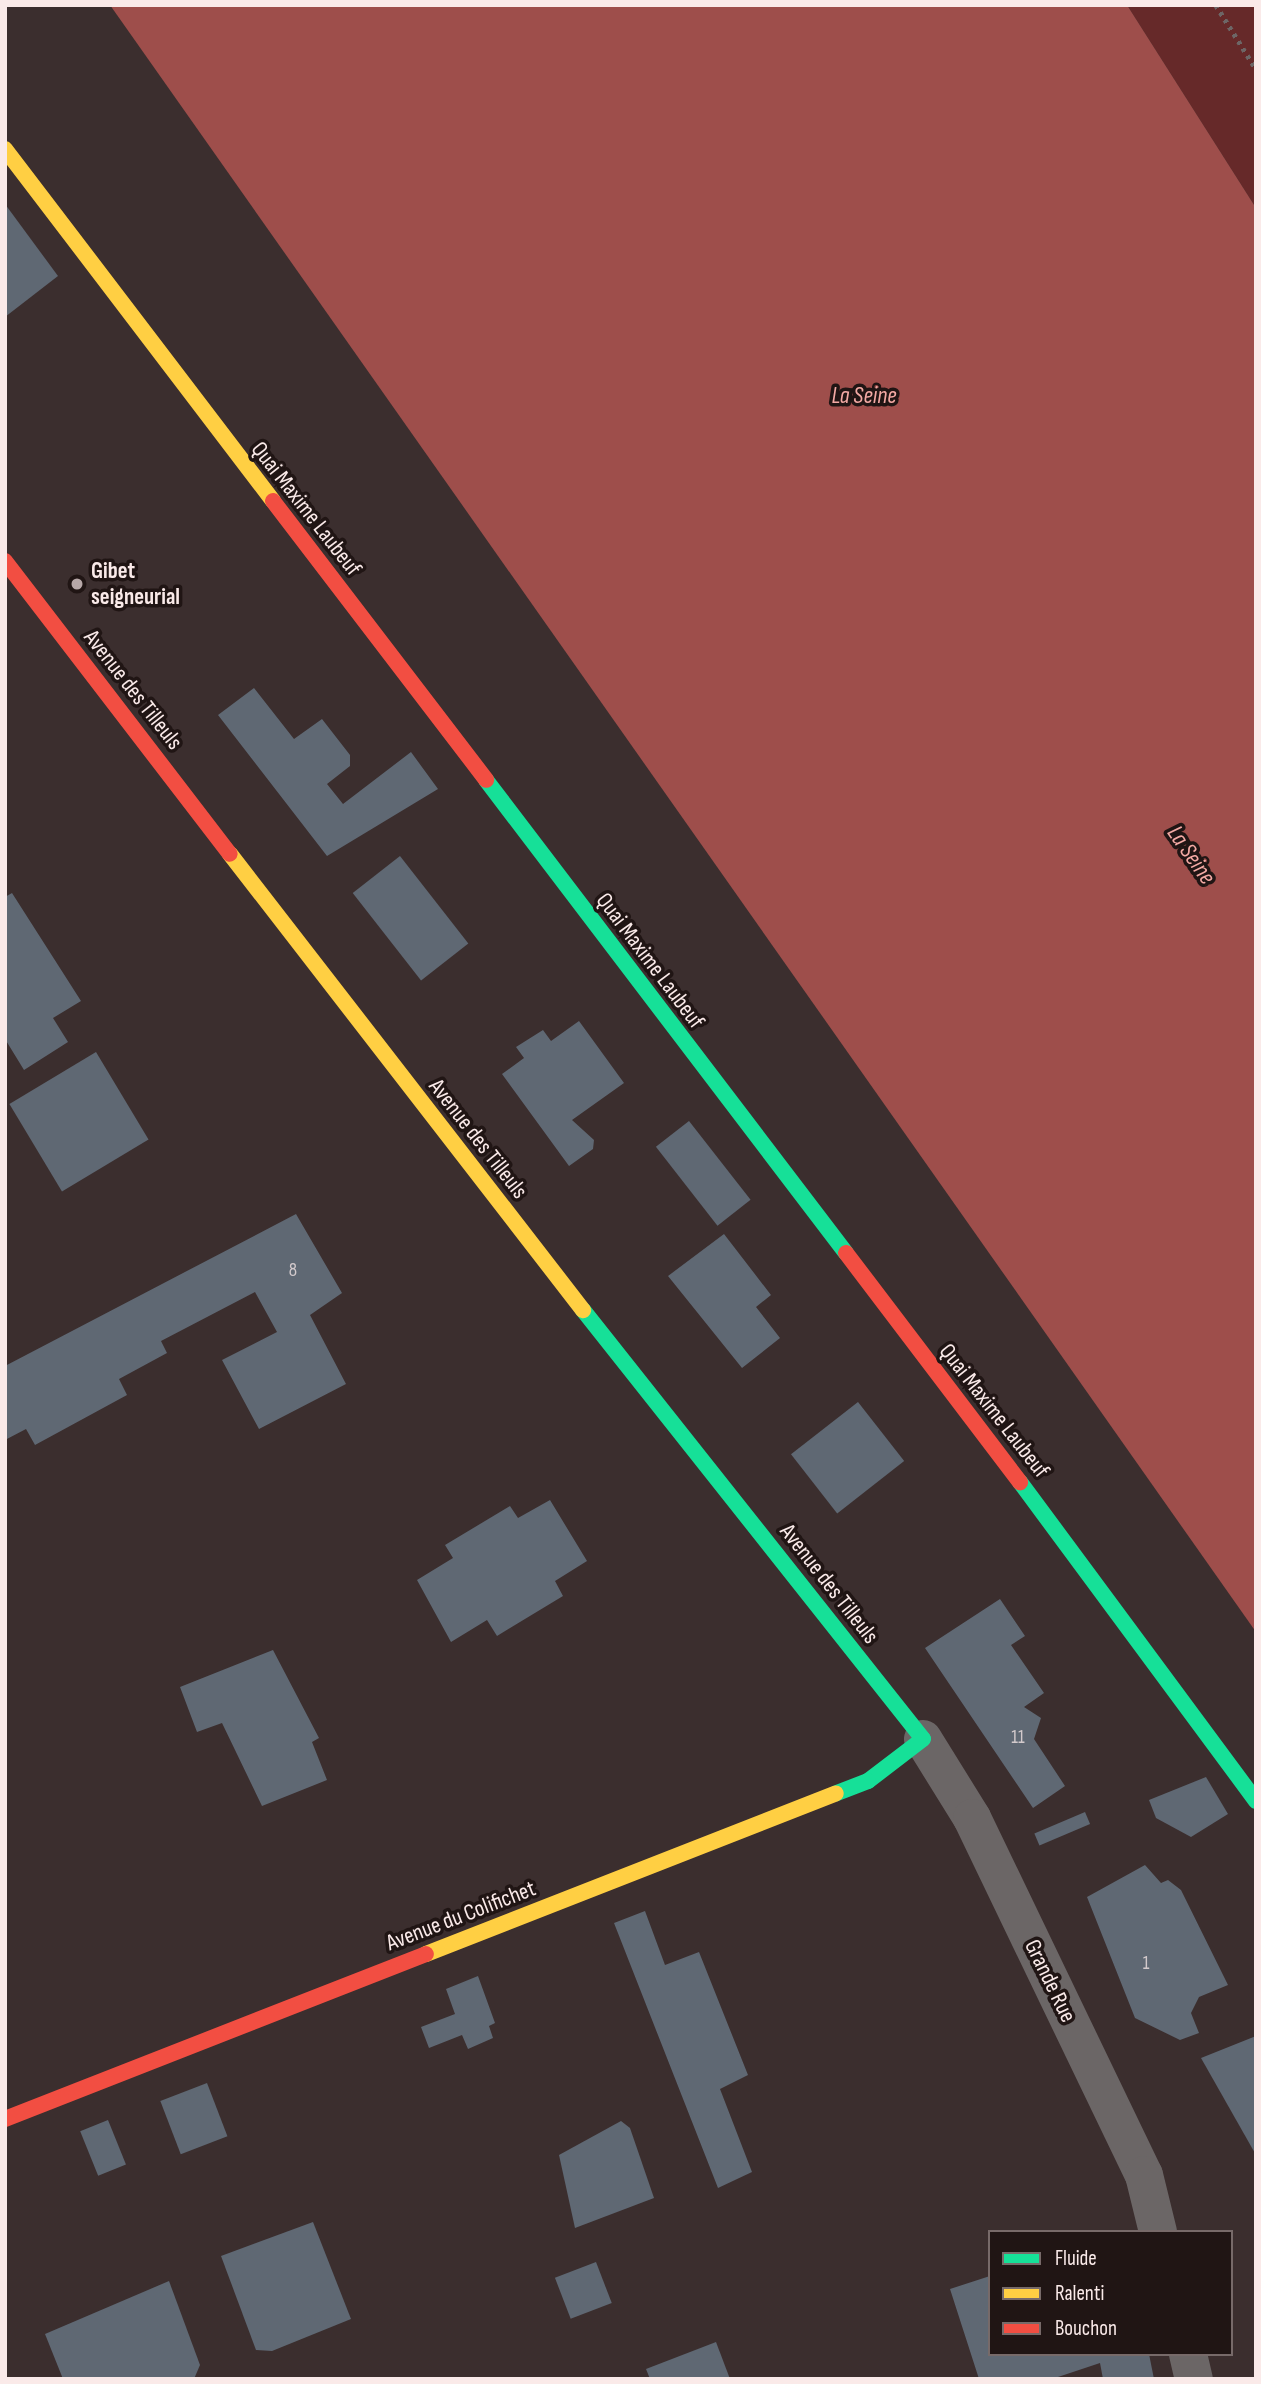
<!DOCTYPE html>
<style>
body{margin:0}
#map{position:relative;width:1261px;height:2384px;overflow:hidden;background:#3b2e2e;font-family:"Sofia Sans Condensed",sans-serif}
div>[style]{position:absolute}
.green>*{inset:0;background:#662929}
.water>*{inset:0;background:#9e4e4b}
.building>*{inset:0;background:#5f6873;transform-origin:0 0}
.path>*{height:4.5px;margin-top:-2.25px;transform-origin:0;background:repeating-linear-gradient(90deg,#6d6666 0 3.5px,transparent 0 8.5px)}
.street>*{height:38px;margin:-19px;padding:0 19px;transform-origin:19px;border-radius:19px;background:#6b6666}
.fast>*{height:16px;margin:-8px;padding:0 8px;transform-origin:8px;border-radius:8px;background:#16e098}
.slow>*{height:16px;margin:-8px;padding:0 8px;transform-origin:8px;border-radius:8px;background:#ffcf43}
.jam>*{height:16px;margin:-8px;padding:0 8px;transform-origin:8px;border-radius:8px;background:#f24e42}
.dots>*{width:19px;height:19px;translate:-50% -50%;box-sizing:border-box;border:4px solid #201514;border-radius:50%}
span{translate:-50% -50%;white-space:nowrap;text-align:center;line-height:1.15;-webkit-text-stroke:7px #201514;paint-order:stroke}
.number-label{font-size:19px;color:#d3cacc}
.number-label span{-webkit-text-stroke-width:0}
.street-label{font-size:23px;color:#faeae9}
.poi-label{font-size:23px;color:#faeae9;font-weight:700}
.left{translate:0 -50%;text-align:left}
.water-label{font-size:24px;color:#f3a9a4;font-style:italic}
.frame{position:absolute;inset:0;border:7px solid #faeae9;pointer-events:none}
.legend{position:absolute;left:988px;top:2230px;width:245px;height:126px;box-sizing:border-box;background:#201514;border:2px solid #776a69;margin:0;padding:9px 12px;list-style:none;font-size:21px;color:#faeae9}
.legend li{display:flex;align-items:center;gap:14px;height:35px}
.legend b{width:35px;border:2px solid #776a69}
</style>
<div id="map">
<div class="green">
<div style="clip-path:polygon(1127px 5px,1256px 5px,1256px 208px)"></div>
</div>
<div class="water">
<div style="clip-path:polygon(110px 5px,1127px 5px,1256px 208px,1256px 1632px)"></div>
</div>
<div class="building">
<div style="clip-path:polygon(5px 204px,58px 276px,5px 317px)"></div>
<div style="clip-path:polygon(254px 688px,294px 739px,322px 719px,350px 755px,350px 766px,327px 784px,343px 804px,411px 752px,438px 789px,327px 856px,218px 715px)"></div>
<div style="left:400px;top:856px;width:111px;height:60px;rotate:52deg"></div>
<div style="clip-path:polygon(12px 893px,81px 1001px,53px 1018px,68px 1042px,24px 1070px,5px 1039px,5px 897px)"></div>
<div style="clip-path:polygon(579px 1021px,624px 1083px,572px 1120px,594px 1140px,593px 1149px,569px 1166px,502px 1074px,524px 1058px,516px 1047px,543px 1030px,551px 1041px)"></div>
<div style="left:96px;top:1052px;width:102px;height:101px;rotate:59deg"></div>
<div style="left:689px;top:1121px;width:100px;height:42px;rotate:52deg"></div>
<div style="clip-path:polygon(296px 1214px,342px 1293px,310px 1315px,346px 1384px,259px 1429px,222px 1360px,277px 1332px,255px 1292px,161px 1341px,167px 1353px,119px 1379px,127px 1395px,35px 1445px,26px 1429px,5px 1440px,5px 1366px)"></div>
<div style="clip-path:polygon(724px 1234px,771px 1295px,756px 1307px,780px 1338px,742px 1368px,668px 1276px)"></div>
<div style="left:858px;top:1402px;width:75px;height:85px;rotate:52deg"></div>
<div style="clip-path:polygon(550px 1500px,587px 1561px,555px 1581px,563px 1596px,497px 1636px,487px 1620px,451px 1642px,417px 1580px,453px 1558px,445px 1545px,510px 1506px,518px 1518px)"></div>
<div style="clip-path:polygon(1000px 1599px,1025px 1636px,1011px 1645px,1044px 1693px,1024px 1707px,1041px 1718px,1034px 1739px,1065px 1786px,1033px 1808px,925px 1648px)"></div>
<div style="clip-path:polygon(273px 1650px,319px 1738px,312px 1742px,327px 1780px,262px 1806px,222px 1723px,197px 1732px,180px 1687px)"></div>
<div style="clip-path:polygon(1206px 1777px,1228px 1814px,1191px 1837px,1156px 1818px,1149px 1800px)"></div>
<div style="left:1085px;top:1812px;width:13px;height:55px;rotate:67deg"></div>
<div style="clip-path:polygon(1145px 1865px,1161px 1883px,1168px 1880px,1181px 1890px,1228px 1985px,1199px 1997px,1191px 2013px,1199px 2033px,1180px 2040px,1135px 2018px,1087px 1897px)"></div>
<div style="clip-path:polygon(645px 1911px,665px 1965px,699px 1952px,748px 2075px,720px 2089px,752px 2172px,718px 2188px,614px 1923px)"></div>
<div style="clip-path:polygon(478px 1976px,495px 2023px,489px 2026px,493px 2038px,468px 2049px,462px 2035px,429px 2048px,421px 2027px,455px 2014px,446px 1989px)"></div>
<div style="clip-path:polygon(1256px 2036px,1256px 2155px,1201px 2058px)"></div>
<div style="left:207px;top:2083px;width:57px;height:50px;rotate:69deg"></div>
<div style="left:108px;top:2120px;width:48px;height:30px;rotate:68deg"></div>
<div style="clip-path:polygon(621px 2121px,630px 2128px,654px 2198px,575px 2228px,559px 2155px)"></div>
<div style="clip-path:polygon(313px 2222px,351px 2319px,272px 2351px,256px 2350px,221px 2256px)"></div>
<div style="left:596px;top:2262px;width:44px;height:44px;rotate:69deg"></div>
<div style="clip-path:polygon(990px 2276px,990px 2354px,1149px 2354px,1154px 2379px,1103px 2379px,1100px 2363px,1052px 2379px,979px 2379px,950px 2289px)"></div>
<div style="clip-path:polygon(169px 2281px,200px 2365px,194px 2379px,63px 2379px,45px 2334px)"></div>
<div style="clip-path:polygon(716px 2342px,730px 2379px,650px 2379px,646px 2369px)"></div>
</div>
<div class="path">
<div style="left:1216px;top:5px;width:75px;rotate:58deg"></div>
</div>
<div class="street">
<div style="left:923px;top:1739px;width:93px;rotate:58.2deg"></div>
<div style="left:972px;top:1818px;width:396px;rotate:64.3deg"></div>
<div style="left:1144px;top:2175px;width:59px;rotate:76.2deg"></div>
<div style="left:1188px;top:2354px;width:26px;rotate:77deg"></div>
</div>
<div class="fast">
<div style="left:486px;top:780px;width:594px;rotate:52.73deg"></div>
<div style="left:583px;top:1310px;width:547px;rotate:51.6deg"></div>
<div style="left:923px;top:1739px;width:69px;rotate:142.6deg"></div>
<div style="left:868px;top:1781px;width:34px;rotate:159deg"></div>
<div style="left:1020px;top:1482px;width:397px;rotate:53.5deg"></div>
</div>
<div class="slow">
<div style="left:5px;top:149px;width:442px;rotate:52.7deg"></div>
<div style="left:230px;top:854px;width:577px;rotate:52.26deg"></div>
<div style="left:426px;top:1954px;width:440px;rotate:-21.4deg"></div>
</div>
<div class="jam">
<div style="left:273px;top:501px;width:351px;rotate:52.6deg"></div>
<div style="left:5px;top:561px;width:369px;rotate:52.5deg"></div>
<div style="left:846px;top:1253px;width:288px;rotate:52.8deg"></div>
<div style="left:5px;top:2119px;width:452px;rotate:-21.4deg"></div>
</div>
<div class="dots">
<div style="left:77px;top:584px;background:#b7a8a8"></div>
</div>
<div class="number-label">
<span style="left:293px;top:1271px">8</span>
<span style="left:1018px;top:1738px">11</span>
<span style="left:1146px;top:1964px">1</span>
</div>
<div class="street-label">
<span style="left:306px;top:509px;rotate:52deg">Quai Maxime Laubeuf</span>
<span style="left:133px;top:690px;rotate:52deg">Avenue des Tilleuls</span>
<span style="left:650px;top:961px;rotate:53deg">Quai Maxime Laubeuf</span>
<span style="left:478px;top:1139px;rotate:52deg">Avenue des Tilleuls</span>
<span style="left:994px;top:1411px;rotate:52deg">Quai Maxime Laubeuf</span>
<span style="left:829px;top:1584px;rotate:52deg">Avenue des Tilleuls</span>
<span style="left:461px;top:1916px;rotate:-21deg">Avenue du Colifichet</span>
<span style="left:1050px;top:1981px;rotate:64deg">Grande Rue</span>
</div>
<div class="poi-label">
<span class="left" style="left:91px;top:584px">Gibet<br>seigneurial</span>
</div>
<div class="water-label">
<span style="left:864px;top:396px">La Seine</span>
<span style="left:1191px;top:855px;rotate:55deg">La Seine</span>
</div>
<div class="frame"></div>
<ul class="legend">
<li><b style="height:9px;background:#16e098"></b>Fluide</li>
<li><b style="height:9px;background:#ffcf43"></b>Ralenti</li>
<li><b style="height:9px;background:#f24e42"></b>Bouchon</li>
</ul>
</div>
